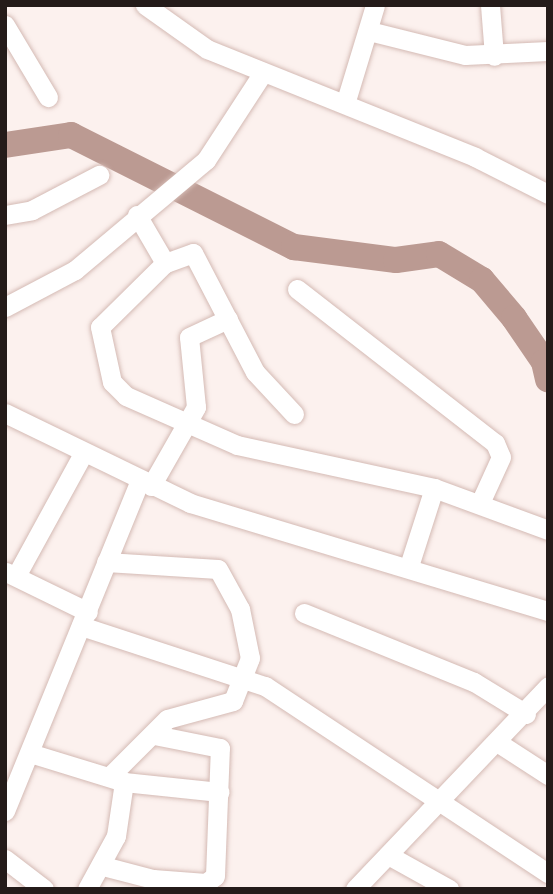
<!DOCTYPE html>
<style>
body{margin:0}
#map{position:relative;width:553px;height:894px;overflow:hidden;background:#fcf1ee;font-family:"Source Serif 4",serif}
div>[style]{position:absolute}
.river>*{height:26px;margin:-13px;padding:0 13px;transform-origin:13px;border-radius:13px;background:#bb9a92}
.roads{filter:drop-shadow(0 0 2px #d4bab4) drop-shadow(0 0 2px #d4bab4)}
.minor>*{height:19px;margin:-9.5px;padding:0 9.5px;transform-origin:9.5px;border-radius:9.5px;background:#fff}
span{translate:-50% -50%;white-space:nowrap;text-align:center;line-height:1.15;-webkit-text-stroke:7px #fcf1ee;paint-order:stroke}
.frame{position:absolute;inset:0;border:7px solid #241b19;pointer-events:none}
</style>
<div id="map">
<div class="river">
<div style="left:5px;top:145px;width:67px;rotate:-8.6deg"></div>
<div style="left:71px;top:135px;width:250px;rotate:26.7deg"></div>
<div style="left:294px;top:247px;width:103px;rotate:7.3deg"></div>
<div style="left:396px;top:260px;width:43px;rotate:-7.9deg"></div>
<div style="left:439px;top:254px;width:50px;rotate:31.2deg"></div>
<div style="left:482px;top:280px;width:50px;rotate:49.9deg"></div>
<div style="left:514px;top:318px;width:53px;rotate:55.7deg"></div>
<div style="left:544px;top:362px;width:18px;rotate:77deg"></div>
</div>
<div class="roads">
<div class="minor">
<div style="left:145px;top:5px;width:76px;rotate:35.4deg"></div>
<div style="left:207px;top:49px;width:289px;rotate:21.9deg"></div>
<div style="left:475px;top:157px;width:82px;rotate:26.9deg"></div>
<div style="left:490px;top:5px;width:51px;rotate:85.5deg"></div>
<div style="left:5px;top:25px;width:84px;rotate:59.2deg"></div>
<div style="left:369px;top:31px;width:99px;rotate:14deg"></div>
<div style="left:465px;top:55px;width:83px;rotate:-2.8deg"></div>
<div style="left:345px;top:104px;width:103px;rotate:-73.1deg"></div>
<div style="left:5px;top:215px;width:27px;rotate:-10deg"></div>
<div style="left:32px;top:210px;width:76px;rotate:-27.6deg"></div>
<div style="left:137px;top:215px;width:56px;rotate:59.7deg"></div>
<div style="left:297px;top:289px;width:251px;rotate:37.9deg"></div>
<div style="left:495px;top:443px;width:15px;rotate:67deg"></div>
<div style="left:501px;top:457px;width:51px;rotate:114.5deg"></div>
<div style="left:5px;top:307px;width:79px;rotate:-27.9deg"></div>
<div style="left:75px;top:270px;width:171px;rotate:-40deg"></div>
<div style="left:206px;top:160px;width:103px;rotate:-56.9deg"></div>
<div style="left:5px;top:413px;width:206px;rotate:25.9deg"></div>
<div style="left:190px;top:503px;width:374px;rotate:16.8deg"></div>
<div style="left:294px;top:414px;width:57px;rotate:-132.9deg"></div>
<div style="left:255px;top:372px;width:134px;rotate:-117.5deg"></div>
<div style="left:193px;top:253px;width:30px;rotate:160deg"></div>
<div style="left:165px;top:263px;width:91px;rotate:135.4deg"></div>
<div style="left:100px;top:327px;width:56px;rotate:77.7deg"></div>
<div style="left:112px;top:382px;width:20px;rotate:45deg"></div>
<div style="left:126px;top:396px;width:121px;rotate:23.8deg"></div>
<div style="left:237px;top:445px;width:202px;rotate:12.3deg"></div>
<div style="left:434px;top:488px;width:121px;rotate:20.2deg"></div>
<div style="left:151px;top:486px;width:91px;rotate:-60.3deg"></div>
<div style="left:196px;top:407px;width:70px;rotate:-95.7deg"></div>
<div style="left:189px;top:337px;width:43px;rotate:-24.8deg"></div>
<div style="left:106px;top:562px;width:112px;rotate:3.6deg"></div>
<div style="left:218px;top:569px;width:46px;rotate:61.2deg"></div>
<div style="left:240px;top:609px;width:50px;rotate:78.5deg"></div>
<div style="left:250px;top:658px;width:46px;rotate:111.6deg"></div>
<div style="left:233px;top:701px;width:68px;rotate:164.7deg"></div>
<div style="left:167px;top:719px;width:81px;rotate:135deg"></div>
<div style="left:409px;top:566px;width:82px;rotate:-72.2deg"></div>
<div style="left:6px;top:572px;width:91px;rotate:26deg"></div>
<div style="left:16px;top:576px;width:141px;rotate:-61.3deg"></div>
<div style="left:304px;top:613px;width:183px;rotate:22.1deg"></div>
<div style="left:474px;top:682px;width:61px;rotate:31.6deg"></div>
<div style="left:81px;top:626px;width:194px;rotate:18.1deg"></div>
<div style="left:265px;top:686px;width:339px;rotate:33.5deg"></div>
<div style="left:500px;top:744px;width:57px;rotate:32.9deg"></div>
<div style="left:33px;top:754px;width:95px;rotate:17.1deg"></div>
<div style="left:124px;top:782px;width:96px;rotate:6deg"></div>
<div style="left:5px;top:811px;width:357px;rotate:-67.8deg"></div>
<div style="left:388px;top:855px;width:70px;rotate:29.1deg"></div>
<div style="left:5px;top:859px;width:49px;rotate:37.6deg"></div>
<div style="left:103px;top:866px;width:52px;rotate:14.6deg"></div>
<div style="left:153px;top:879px;width:53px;rotate:4.3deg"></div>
<div style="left:206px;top:883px;width:11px;rotate:-38deg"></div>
<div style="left:215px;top:876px;width:128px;rotate:-87.8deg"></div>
<div style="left:220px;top:748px;width:66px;rotate:-168.7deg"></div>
<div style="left:87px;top:889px;width:60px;rotate:-61.3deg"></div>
<div style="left:116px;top:836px;width:55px;rotate:-81.6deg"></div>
<div style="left:355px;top:889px;width:280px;rotate:-46.4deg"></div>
</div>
</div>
<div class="frame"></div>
</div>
